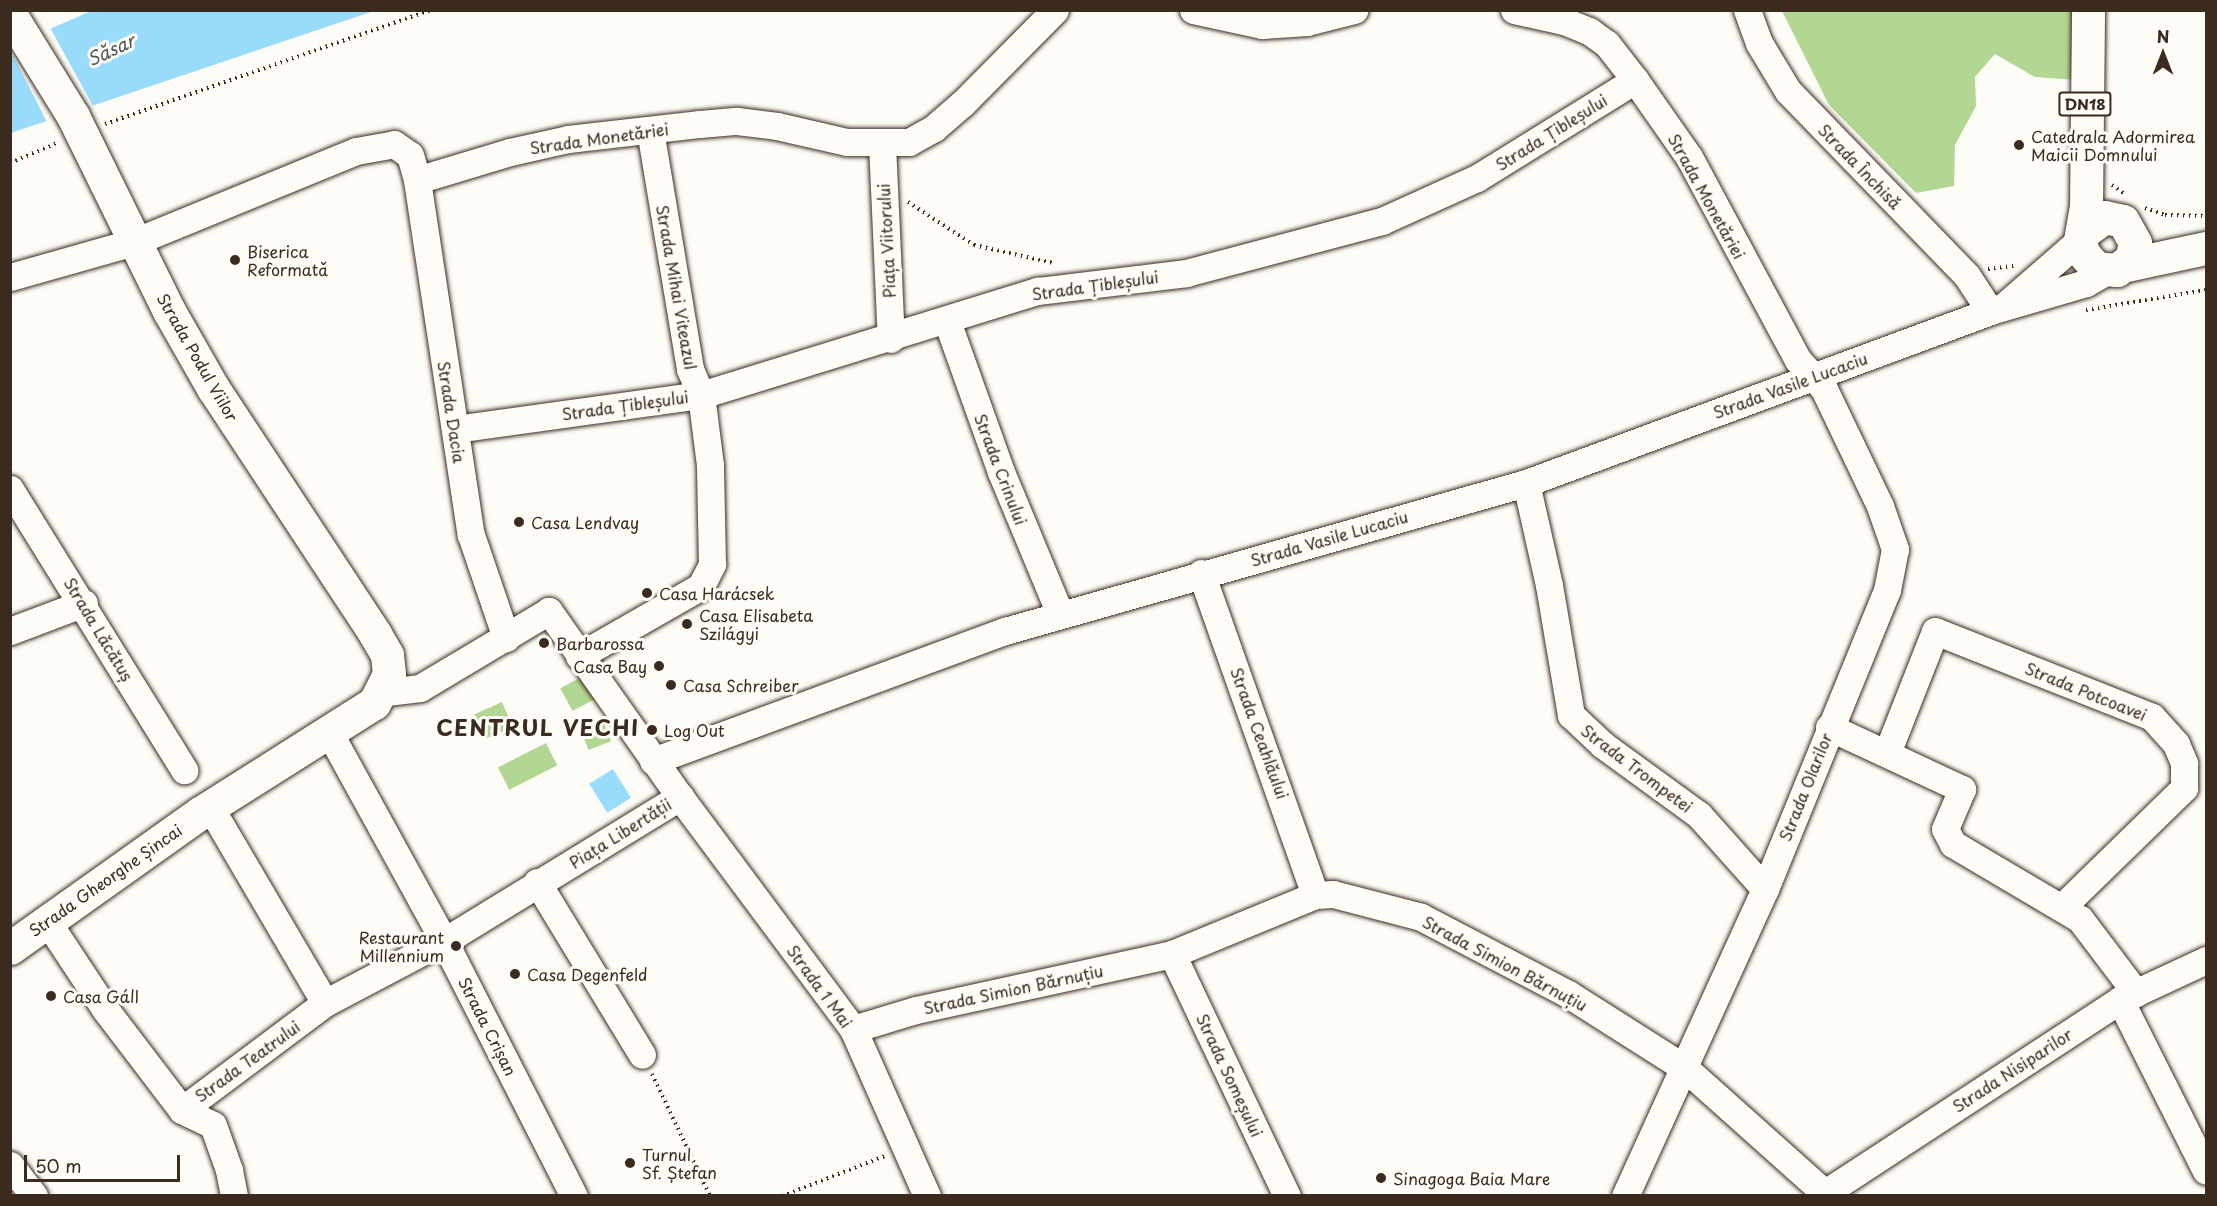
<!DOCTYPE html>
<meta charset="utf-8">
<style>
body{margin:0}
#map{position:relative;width:2217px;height:1206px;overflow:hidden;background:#fdfcf7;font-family:"Playpen Sans",sans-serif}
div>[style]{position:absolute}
.green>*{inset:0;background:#b2d792;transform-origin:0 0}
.water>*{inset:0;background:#99dbfb;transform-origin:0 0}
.pier>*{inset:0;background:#fdfcf7}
.path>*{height:4px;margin-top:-2px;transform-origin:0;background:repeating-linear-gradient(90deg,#3b2a1e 0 1.5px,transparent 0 6px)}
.roads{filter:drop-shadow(0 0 2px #3b2a1e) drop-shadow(0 0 2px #3b2a1e)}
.minor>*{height:27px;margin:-13.5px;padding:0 13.5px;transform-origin:13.5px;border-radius:13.5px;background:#fdfcf7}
.major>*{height:33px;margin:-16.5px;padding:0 16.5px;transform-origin:16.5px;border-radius:16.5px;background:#fdfcf7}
.dots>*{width:16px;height:16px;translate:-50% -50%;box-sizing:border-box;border:3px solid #fdfcf7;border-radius:50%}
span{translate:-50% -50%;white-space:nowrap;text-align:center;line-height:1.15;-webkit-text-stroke:6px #fdfcf7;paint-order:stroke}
.shield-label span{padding:2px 4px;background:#fdfcf7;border:2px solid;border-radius:4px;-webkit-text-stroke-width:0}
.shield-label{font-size:15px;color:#3b2a1e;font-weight:700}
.street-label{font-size:16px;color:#3b2a1e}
.poi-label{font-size:16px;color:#3b2a1e}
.left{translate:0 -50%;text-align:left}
.right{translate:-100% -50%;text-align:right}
.water-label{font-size:18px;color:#525655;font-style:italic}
.district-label{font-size:22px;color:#3b2a1e;font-weight:700;letter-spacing:1.5px}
.frame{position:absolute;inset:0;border:12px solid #3b2a1e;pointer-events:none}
.north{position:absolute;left:2133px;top:24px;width:60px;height:60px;-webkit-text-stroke:4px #fdfcf7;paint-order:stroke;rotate:0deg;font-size:16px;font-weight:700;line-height:24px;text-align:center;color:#3b2a1e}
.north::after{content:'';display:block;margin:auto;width:21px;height:27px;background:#3b2a1e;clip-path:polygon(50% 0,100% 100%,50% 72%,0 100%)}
.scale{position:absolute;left:24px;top:1155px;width:156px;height:27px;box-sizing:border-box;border:3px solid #3b2a1e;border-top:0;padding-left:8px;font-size:18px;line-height:21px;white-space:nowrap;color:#3b2a1e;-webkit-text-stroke:4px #fdfcf7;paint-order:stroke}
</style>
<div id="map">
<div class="green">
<div style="clip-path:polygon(1782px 11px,2078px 11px,2076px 80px,2035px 77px,1995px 54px,1975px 77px,1976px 106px,1955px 145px,1954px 186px,1916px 193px,1829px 105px)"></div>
<div style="left:585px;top:675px;width:26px;height:28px;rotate:62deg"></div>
<div style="left:502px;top:702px;width:27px;height:30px;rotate:66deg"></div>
<div style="left:602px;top:718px;width:25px;height:24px;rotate:69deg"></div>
<div style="left:546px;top:743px;width:25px;height:54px;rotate:63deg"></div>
</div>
<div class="water">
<div style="clip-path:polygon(91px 11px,374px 11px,11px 133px,11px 46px)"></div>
<div style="left:613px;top:769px;width:34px;height:28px;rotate:58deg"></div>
</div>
<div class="pier">
<div style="clip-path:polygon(48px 24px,93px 106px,47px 122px,11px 52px,10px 43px)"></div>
</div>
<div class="path">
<div style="left:105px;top:124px;width:344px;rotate:-19.3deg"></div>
<div style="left:10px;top:163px;width:51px;rotate:-23.1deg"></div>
<div style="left:2112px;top:185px;width:16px;rotate:35deg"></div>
<div style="left:908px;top:202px;width:79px;rotate:33.1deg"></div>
<div style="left:974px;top:245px;width:81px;rotate:12.8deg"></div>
<div style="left:2145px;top:208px;width:21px;rotate:19deg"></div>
<div style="left:2165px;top:215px;width:41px;rotate:1.4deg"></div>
<div style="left:1988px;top:269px;width:26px;rotate:-7deg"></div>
<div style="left:2086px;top:310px;width:122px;rotate:-9.5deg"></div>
<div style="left:652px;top:1074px;width:135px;rotate:64.6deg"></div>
<div style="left:782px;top:1196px;width:110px;rotate:-21.2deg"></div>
</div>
<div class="roads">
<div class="minor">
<div style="left:1193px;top:10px;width:71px;rotate:12.3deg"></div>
<div style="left:1262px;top:25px;width:45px;rotate:-3.8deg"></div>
<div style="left:1307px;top:22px;width:49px;rotate:-14.3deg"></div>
<div style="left:1514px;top:10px;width:51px;rotate:12.4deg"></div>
<div style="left:1564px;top:21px;width:27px;rotate:22deg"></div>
<div style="left:1589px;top:31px;width:22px;rotate:36deg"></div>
<div style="left:1607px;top:44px;width:46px;rotate:52.1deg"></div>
<div style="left:1635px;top:80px;width:94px;rotate:55deg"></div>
<div style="left:1689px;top:157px;width:230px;rotate:61.8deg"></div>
<div style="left:1798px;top:360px;width:39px;rotate:48deg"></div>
<div style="left:1824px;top:389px;width:130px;rotate:64.4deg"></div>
<div style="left:1880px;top:506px;width:46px;rotate:70.8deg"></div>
<div style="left:1895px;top:549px;width:42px;rotate:101deg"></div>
<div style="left:1887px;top:590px;width:323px;rotate:112.2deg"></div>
<div style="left:1765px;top:889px;width:337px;rotate:114.5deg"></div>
<div style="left:1747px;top:10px;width:35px;rotate:70deg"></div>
<div style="left:1759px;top:43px;width:56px;rotate:58.9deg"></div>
<div style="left:1788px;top:91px;width:257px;rotate:45.9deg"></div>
<div style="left:1967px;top:276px;width:42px;rotate:56.7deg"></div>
<div style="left:882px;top:144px;width:195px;rotate:87.4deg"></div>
<div style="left:417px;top:180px;width:97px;rotate:-16.8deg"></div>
<div style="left:510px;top:152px;width:59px;rotate:-12.6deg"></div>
<div style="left:568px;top:139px;width:133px;rotate:-6.5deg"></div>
<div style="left:700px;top:124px;width:37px;rotate:-5deg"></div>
<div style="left:737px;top:121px;width:40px;rotate:7.1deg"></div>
<div style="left:777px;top:126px;width:72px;rotate:12.9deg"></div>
<div style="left:847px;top:142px;width:62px"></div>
<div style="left:909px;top:142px;width:29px;rotate:-29deg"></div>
<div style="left:934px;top:128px;width:37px;rotate:-41deg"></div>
<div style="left:962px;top:104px;width:132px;rotate:-45.3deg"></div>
<div style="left:10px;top:277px;width:129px;rotate:-15.8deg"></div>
<div style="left:134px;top:242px;width:240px;rotate:-22.3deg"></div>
<div style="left:356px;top:151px;width:39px;rotate:-10deg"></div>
<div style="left:394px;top:144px;width:19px;rotate:35deg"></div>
<div style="left:410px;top:155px;width:26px;rotate:74deg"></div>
<div style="left:417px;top:180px;width:359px;rotate:81.4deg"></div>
<div style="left:471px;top:535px;width:109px;rotate:71.2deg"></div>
<div style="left:2004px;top:306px;width:101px;rotate:-41deg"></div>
<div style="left:947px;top:321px;width:160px;rotate:70.3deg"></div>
<div style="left:1001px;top:472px;width:154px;rotate:67.4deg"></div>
<div style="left:455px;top:429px;width:248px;rotate:-7.9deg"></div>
<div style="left:701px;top:395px;width:353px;rotate:-17.2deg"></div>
<div style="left:1038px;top:291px;width:149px;rotate:-6.9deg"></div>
<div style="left:1186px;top:273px;width:203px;rotate:-14.9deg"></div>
<div style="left:1382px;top:221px;width:104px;rotate:-24.4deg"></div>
<div style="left:1477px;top:178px;width:186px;rotate:-31.8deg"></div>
<div style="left:1526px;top:483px;width:105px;rotate:77.3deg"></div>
<div style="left:1549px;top:585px;width:132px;rotate:80.4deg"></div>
<div style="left:1571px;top:715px;width:44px;rotate:43.2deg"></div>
<div style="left:1603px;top:745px;width:119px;rotate:36.1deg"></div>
<div style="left:1699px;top:815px;width:99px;rotate:48.3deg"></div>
<div style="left:10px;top:489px;width:331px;rotate:58.2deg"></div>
<div style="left:1201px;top:573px;width:342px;rotate:70.5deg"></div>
<div style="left:10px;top:631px;width:79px;rotate:-20.7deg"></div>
<div style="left:579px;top:656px;width:141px;rotate:-29.8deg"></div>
<div style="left:701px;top:586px;width:25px;rotate:-63deg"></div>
<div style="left:712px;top:564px;width:99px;rotate:-91.2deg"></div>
<div style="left:710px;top:465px;width:71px;rotate:-97.3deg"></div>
<div style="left:701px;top:395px;width:28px;rotate:-113deg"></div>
<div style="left:690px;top:369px;width:242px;rotate:-99.5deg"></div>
<div style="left:1829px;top:727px;width:147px;rotate:25deg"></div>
<div style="left:1962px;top:789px;width:43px;rotate:113deg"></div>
<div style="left:1945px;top:829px;width:17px;rotate:62deg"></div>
<div style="left:1953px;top:844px;width:147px;rotate:30.6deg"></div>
<div style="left:2080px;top:919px;width:93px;rotate:52.9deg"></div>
<div style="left:329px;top:732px;width:239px;rotate:61.2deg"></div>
<div style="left:444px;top:941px;width:286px;rotate:63deg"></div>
<div style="left:1887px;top:753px;width:131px;rotate:-68.5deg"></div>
<div style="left:1935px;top:631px;width:233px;rotate:21.6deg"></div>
<div style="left:2152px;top:717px;width:36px;rotate:48deg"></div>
<div style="left:2176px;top:744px;width:21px;rotate:67deg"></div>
<div style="left:2184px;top:763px;width:25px;rotate:90deg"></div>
<div style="left:2184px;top:788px;width:169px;rotate:135.7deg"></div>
<div style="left:653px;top:761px;width:375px;rotate:-20.3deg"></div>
<div style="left:1005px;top:631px;width:542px;rotate:-15.86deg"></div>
<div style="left:1526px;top:483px;width:495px;rotate:-20.3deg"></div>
<div style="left:1990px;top:311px;width:100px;rotate:-16.3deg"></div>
<div style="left:2086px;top:283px;width:24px;rotate:-30deg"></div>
<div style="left:680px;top:797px;width:289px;rotate:53.3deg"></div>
<div style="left:853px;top:1029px;width:183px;rotate:66.1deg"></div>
<div style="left:210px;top:807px;width:227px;rotate:59.6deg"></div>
<div style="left:537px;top:882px;width:202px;rotate:58.7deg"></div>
<div style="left:47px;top:921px;width:105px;rotate:56.6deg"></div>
<div style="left:105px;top:1009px;width:127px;rotate:52.7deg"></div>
<div style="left:182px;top:1110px;width:34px;rotate:26deg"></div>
<div style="left:213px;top:1125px;width:48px;rotate:70.4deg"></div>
<div style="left:229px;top:1170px;width:26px;rotate:79deg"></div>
<div style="left:1172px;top:954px;width:268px;rotate:64.6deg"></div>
<div style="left:2120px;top:1000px;width:191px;rotate:63.3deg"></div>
<div style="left:853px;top:1029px;width:66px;rotate:-16.8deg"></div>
<div style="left:916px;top:1010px;width:262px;rotate:-12.3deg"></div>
<div style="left:1172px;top:954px;width:155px;rotate:-22.4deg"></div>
<div style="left:1315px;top:895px;width:18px;rotate:-3deg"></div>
<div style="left:1333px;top:894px;width:91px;rotate:14.6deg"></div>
<div style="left:1421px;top:917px;width:166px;rotate:27.6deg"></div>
<div style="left:1568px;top:994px;width:140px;rotate:32.4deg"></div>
<div style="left:1686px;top:1069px;width:191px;rotate:41.8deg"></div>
<div style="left:182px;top:1110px;width:179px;rotate:-36.8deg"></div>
<div style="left:325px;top:1003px;width:148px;rotate:-27.8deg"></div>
<div style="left:456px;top:934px;width:263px;rotate:-31.5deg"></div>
<div style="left:680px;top:797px;width:228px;rotate:-125.2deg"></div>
<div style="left:549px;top:611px;width:150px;rotate:149.2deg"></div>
<div style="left:420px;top:688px;width:38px;rotate:173deg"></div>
<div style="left:10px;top:1165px;width:39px;rotate:52deg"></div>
<div style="left:1825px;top:1193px;width:353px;rotate:-33.2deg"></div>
<div style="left:2120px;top:1000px;width:95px;rotate:-24.9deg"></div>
</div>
<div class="major">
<div style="left:10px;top:14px;width:120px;rotate:58.3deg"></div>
<div style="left:73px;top:116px;width:217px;rotate:63.8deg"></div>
<div style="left:169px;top:311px;width:89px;rotate:60.3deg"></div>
<div style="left:213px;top:388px;width:295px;rotate:56.6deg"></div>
<div style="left:375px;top:634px;width:24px;rotate:60deg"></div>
<div style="left:387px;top:655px;width:19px;rotate:84deg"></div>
<div style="left:389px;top:674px;width:33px;rotate:117deg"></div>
<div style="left:374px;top:703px;width:206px;rotate:147.7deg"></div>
<div style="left:200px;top:813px;width:233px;rotate:144.6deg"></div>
<div style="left:2084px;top:232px;width:25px;rotate:-37deg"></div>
<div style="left:2104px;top:217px;width:19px;rotate:12deg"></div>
<div style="left:2123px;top:221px;width:25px;rotate:61deg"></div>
<div style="left:2135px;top:243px;width:16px;rotate:104deg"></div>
<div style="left:2131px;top:259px;width:18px;rotate:142deg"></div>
<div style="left:2117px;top:270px;width:21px;rotate:-175deg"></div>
<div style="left:2096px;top:268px;width:20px;rotate:-131deg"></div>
<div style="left:2083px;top:253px;width:13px;rotate:-103deg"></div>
<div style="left:2080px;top:240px;width:34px;rotate:-80deg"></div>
<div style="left:2086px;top:207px;width:197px;rotate:-89.4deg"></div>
<div style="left:2126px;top:265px;width:82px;rotate:-12deg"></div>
</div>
</div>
<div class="dots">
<div style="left:2019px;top:145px;background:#3b2a1e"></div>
<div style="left:235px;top:260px;background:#3b2a1e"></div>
<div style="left:519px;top:522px;background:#3b2a1e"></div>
<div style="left:647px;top:593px;background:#3b2a1e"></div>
<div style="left:687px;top:624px;background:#3b2a1e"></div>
<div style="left:544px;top:643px;background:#3b2a1e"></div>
<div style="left:659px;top:666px;background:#3b2a1e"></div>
<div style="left:671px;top:685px;background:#3b2a1e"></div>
<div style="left:652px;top:730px;background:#3b2a1e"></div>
<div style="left:456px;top:946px;background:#3b2a1e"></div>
<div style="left:515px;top:974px;background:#3b2a1e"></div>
<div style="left:51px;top:996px;background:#3b2a1e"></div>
<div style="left:630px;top:1163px;background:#3b2a1e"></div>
<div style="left:1381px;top:1178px;background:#3b2a1e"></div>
</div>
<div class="shield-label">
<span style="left:2085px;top:104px">DN18</span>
</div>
<div class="street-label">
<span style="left:1551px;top:132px;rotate:-32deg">Strada Țibleșului</span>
<span style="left:599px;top:138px;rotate:-8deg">Strada Monetăriei</span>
<span style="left:1860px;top:166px;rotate:46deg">Strada Închisă</span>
<span style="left:1707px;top:196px;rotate:61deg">Strada Monetăriei</span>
<span style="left:886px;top:241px;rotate:-93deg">Piața Viitorului</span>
<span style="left:1095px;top:285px;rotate:-8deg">Strada Țibleșului</span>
<span style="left:677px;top:287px;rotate:80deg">Strada Mihai Viteazul</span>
<span style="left:198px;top:357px;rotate:60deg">Strada Podul Viilor</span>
<span style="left:1790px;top:385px;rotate:-20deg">Strada Vasile Lucaciu</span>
<span style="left:625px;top:405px;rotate:-8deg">Strada Țibleșului</span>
<span style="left:452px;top:412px;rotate:81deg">Strada Dacia</span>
<span style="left:1001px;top:469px;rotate:69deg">Strada Crinului</span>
<span style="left:1329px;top:538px;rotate:-16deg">Strada Vasile Lucaciu</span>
<span style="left:99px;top:629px;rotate:59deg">Strada Lăcătuș</span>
<span style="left:2086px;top:691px;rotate:22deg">Strada Potcoavei</span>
<span style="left:1260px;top:733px;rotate:70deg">Strada Ceahlăului</span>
<span style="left:1637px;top:768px;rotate:37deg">Strada Trompetei</span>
<span style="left:1805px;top:787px;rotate:-68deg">Strada Olarilor</span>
<span style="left:620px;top:833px;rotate:-32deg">Piața Libertății</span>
<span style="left:105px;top:880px;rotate:-35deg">Strada Gheorghe Șincai</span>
<span style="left:1505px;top:963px;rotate:28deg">Strada Simion Bărnuțiu</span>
<span style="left:820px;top:986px;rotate:54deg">Strada 1 Mai</span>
<span style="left:1013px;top:989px;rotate:-12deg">Strada Simion Bărnuțiu</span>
<span style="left:488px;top:1026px;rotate:63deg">Strada Crișan</span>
<span style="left:247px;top:1061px;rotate:-36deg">Strada Teatrului</span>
<span style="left:2012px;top:1070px;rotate:-33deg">Strada Nisiparilor</span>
<span style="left:1230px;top:1075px;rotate:65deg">Strada Someșului</span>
</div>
<div class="poi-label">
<span class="left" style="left:2031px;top:145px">Catedrala Adormirea<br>Maicii Domnului</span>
<span class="left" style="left:247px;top:260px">Biserica<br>Reformată</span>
<span class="left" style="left:531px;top:522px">Casa Lendvay</span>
<span class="left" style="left:659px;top:593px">Casa Harácsek</span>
<span class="left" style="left:699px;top:624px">Casa Elisabeta<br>Szilágyi</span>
<span class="left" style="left:556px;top:643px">Barbarossa</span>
<span class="right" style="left:647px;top:666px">Casa Bay</span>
<span class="left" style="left:683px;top:685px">Casa Schreiber</span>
<span class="left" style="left:664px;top:730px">Log Out</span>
<span class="right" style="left:444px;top:946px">Restaurant<br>Millennium</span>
<span class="left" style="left:527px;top:974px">Casa Degenfeld</span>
<span class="left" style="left:63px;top:996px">Casa Gáll</span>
<span class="left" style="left:642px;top:1163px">Turnul<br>Sf. Ștefan</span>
<span class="left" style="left:1393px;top:1178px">Sinagoga Baia Mare</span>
</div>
<div class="water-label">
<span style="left:111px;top:50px;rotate:-25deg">Săsar</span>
</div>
<div class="district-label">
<span style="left:538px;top:727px">CENTRUL VECHI</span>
</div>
<div class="frame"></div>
<div class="north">N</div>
<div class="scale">50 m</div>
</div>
